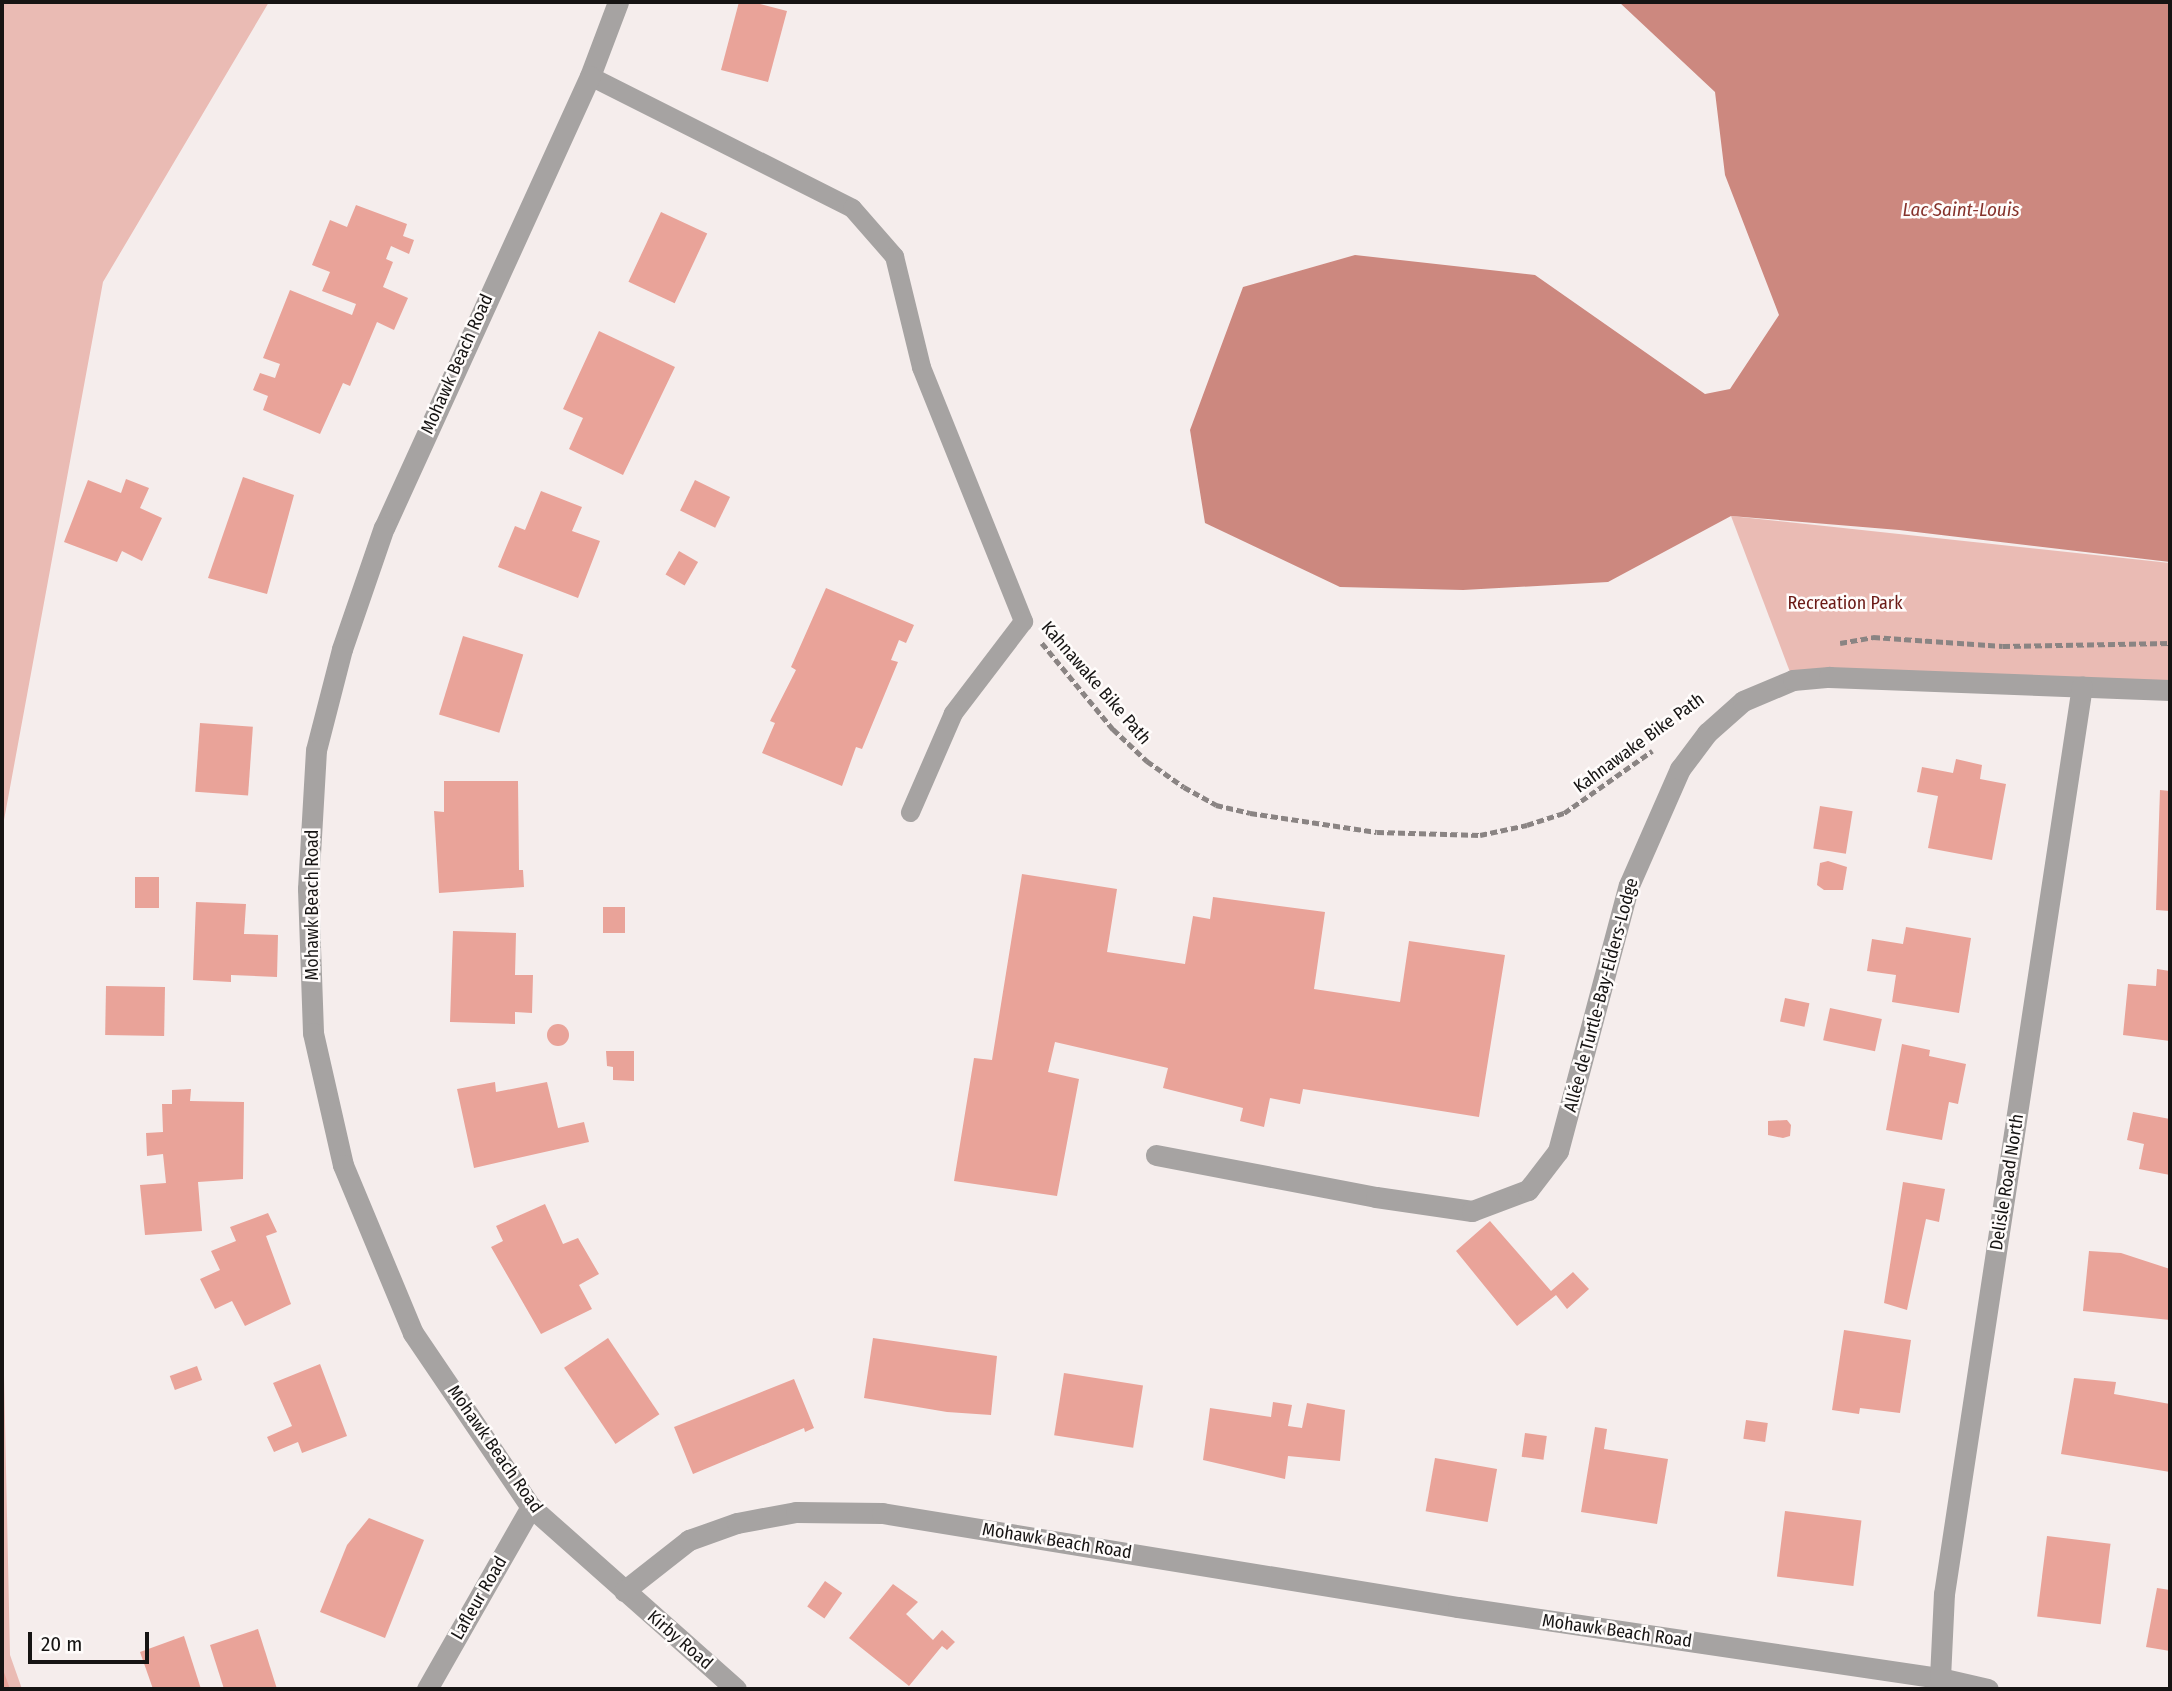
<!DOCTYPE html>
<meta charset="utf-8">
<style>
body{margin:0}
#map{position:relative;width:2172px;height:1691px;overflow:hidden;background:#f5edec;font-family:"Fira Sans Condensed",sans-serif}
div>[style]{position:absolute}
.green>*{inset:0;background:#eabbb4}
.water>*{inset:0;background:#cc887f}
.building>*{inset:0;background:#e9a399;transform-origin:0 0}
.round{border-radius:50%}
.path>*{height:4.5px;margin-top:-2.25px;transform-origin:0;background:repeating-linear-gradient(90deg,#8a8483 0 7px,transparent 0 10.5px)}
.lane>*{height:19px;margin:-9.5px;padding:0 9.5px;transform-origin:9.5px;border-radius:9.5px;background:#a6a3a2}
.street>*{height:21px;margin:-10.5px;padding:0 10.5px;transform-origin:10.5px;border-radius:10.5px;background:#a6a3a2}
span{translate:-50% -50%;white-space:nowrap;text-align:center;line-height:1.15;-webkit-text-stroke:5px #fffcfb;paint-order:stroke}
.street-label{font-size:18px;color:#161413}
.park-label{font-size:18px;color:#6b1a16}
.water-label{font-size:19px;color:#85322b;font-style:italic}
.frame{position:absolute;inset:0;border:4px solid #161413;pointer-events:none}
.scale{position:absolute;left:28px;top:1632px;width:121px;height:32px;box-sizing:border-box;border:4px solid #161413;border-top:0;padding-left:9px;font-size:21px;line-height:24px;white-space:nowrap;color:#161413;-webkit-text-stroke:5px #fffcfb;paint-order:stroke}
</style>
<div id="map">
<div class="green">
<div style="clip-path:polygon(2px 2px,269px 2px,103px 282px,2px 831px)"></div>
<div style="clip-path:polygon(1731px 516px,2170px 563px,2170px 689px,1793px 680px)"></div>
<div style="clip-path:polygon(2px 1281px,10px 1655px,22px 1689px,2px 1689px)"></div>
</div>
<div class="water">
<div style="clip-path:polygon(1619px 2px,2170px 2px,2170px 562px,1899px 530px,1731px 516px,1608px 582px,1463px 590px,1340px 587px,1205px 523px,1190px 430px,1243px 287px,1355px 255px,1535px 275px,1705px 394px,1730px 389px,1779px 315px,1725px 175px,1715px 92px)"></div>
</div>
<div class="building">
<div style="clip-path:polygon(739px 2px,752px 2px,787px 11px,768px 82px,721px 70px)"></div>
<div style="clip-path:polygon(356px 205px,407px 224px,403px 236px,414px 240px,409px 254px,391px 246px,386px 259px,393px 262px,383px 287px,408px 298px,394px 330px,377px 322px,350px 386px,343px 383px,320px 434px,263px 410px,268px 396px,253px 390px,260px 373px,275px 378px,280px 364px,263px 358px,290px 290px,352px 315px,356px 304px,322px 291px,330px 272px,312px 265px,330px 220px,347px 227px)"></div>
<div style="left:661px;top:212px;width:51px;height:77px;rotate:25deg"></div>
<div style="clip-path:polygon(599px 331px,675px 367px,623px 475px,569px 449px,583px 418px,563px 409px)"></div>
<div style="clip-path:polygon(243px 477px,294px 495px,267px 594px,208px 578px)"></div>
<div style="clip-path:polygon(126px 479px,149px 488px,140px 508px,162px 518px,142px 561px,122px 551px,117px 562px,64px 542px,88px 480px,121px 493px)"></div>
<div style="left:695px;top:480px;width:39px;height:34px;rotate:26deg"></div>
<div style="clip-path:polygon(541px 491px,582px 507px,572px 531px,600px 541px,578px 598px,498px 567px,515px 526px,525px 530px)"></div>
<div style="left:679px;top:551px;width:22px;height:27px;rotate:30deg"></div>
<div style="clip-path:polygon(826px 588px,914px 625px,906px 643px,899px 640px,891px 660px,898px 662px,862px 749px,856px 747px,842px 786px,762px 753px,775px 723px,770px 721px,796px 670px,791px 667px)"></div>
<div style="left:463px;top:636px;width:63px;height:82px;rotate:17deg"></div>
<div style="left:200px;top:723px;width:53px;height:69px;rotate:4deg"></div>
<div style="clip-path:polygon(1956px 759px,1982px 765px,1980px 779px,2006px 784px,1992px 860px,1928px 848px,1938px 796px,1917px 792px,1922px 767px,1953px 773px)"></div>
<div style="clip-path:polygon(444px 781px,518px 781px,519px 870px,523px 870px,524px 887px,439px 893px,434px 811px,444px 812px)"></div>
<div style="clip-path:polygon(2160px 790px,2170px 791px,2170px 911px,2156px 910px)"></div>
<div style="left:1820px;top:806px;width:33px;height:43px;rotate:9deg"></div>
<div style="clip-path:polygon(1828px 861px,1847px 867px,1843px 890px,1824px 890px,1817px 885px,1820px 863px)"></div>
<div style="clip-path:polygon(1022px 874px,1117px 889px,1107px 952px,1185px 964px,1193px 916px,1210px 919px,1213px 897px,1325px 912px,1314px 989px,1400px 1002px,1409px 941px,1505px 955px,1479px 1117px,1303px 1089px,1300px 1104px,1270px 1098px,1264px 1127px,1240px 1121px,1243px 1108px,1163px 1088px,1168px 1068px,1055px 1042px,1048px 1072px,1079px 1079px,1057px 1196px,954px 1181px,974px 1058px,992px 1060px)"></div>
<div style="left:135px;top:877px;width:24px;height:31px"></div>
<div style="clip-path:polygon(196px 902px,246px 904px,244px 934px,278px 935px,277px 977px,231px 975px,231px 982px,193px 980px)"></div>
<div style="left:603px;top:907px;width:22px;height:26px"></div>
<div style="clip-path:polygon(1906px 927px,1971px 938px,1959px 1013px,1892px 1002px,1896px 975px,1867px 971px,1872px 939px,1903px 944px)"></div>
<div style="clip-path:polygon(453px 931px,516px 933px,515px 975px,533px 975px,532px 1013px,515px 1012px,515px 1024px,450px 1022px)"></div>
<div style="clip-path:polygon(2157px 969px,2170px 971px,2170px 1041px,2123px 1035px,2128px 984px,2156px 986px)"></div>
<div style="left:106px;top:986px;width:59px;height:49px;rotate:1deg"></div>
<div style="left:1785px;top:998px;width:25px;height:24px;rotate:12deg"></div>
<div style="left:1830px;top:1008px;width:53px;height:33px;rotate:12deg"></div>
<div class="round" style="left:547px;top:1024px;width:22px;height:22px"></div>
<div style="clip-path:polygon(1902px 1044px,1930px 1050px,1929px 1056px,1966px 1064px,1958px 1104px,1949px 1102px,1942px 1140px,1886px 1130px)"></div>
<div style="clip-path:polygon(606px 1051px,634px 1051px,634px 1081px,613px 1080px,613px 1067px,607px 1066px)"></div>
<div style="clip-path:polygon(495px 1082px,496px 1092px,547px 1082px,558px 1128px,584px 1122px,589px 1142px,474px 1168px,457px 1089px)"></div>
<div style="clip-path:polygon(191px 1089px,190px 1101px,244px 1102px,243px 1179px,198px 1182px,202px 1231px,145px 1235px,140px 1185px,166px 1183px,163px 1154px,147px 1156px,146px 1133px,163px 1132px,162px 1104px,172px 1104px,172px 1090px)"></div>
<div style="clip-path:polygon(2133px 1112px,2170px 1119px,2170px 1175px,2139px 1169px,2144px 1144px,2127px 1140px)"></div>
<div style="clip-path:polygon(1787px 1120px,1791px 1125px,1790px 1136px,1783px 1138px,1768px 1135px,1768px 1121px)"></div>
<div style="clip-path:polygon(1903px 1182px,1945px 1189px,1939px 1222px,1926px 1219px,1907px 1310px,1884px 1303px)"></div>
<div style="clip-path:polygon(545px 1204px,563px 1244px,578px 1238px,599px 1274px,579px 1285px,592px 1309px,541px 1334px,491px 1247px,503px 1241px,496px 1226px)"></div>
<div style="clip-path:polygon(268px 1213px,277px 1232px,266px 1236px,291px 1304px,245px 1326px,232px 1301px,215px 1309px,200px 1279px,220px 1270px,211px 1251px,236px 1241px,230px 1227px)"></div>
<div style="clip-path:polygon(1490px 1221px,1551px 1291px,1573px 1272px,1589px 1289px,1567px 1309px,1556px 1295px,1517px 1326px,1456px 1251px)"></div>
<div style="clip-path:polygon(2089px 1251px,2121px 1253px,2170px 1269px,2170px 1320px,2083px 1311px)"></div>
<div style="clip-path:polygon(1844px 1330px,1911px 1340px,1900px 1413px,1860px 1408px,1859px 1414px,1832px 1410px)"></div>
<div style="left:608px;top:1338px;width:92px;height:53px;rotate:56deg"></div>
<div style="clip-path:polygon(873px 1338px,997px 1356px,991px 1415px,947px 1412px,864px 1398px)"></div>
<div style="clip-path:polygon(320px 1364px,347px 1436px,302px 1453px,298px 1442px,274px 1452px,267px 1437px,292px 1426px,273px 1383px)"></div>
<div style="left:197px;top:1366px;width:15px;height:29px;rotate:70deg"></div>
<div style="left:1064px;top:1373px;width:80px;height:63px;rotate:9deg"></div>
<div style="clip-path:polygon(2074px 1378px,2116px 1382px,2114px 1394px,2170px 1404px,2170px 1472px,2061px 1454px)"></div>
<div style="clip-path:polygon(794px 1379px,814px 1428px,805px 1432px,804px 1428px,693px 1474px,674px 1427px)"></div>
<div style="clip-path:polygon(1273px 1402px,1292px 1405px,1288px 1426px,1302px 1428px,1307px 1403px,1345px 1410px,1340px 1461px,1288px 1456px,1285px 1479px,1203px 1460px,1210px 1408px,1271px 1417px)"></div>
<div style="left:1746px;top:1420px;width:22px;height:19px;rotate:8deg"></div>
<div style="clip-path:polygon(1595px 1427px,1607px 1429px,1604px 1449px,1668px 1459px,1657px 1524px,1581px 1512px)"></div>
<div style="left:1525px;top:1433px;width:22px;height:24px;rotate:8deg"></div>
<div style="left:1435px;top:1458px;width:63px;height:54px;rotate:10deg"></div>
<div style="left:1785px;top:1511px;width:77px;height:66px;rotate:7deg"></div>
<div style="clip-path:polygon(369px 1518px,424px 1540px,385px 1638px,320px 1612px,347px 1545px)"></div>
<div style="left:2047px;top:1536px;width:64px;height:81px;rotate:7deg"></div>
<div style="left:825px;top:1581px;width:21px;height:31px;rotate:35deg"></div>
<div style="clip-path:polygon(893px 1584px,918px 1602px,906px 1614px,933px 1640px,942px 1630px,955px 1642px,947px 1650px,942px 1646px,909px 1686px,849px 1638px)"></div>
<div style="clip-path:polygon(2157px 1588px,2170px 1590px,2170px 1651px,2146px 1647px)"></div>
<div style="clip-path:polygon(258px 1629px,277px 1689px,224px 1689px,210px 1645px)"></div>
<div style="clip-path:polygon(184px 1636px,201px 1689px,153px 1689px,140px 1652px)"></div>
<div style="clip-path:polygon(2px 1667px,10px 1689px,2px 1689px)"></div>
</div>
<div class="path">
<div style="left:1042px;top:643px;width:112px;rotate:50.5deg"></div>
<div style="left:1113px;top:729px;width:47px;rotate:43.3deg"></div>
<div style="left:1147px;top:761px;width:45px;rotate:35.1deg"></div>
<div style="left:1184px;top:787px;width:37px;rotate:29deg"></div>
<div style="left:1216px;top:805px;width:35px;rotate:13deg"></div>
<div style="left:1250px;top:813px;width:128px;rotate:8.5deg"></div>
<div style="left:1377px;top:832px;width:103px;rotate:1.7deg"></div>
<div style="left:1480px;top:835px;width:48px;rotate:-12deg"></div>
<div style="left:1527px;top:825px;width:39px;rotate:-18deg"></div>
<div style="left:1564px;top:813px;width:108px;rotate:-35.2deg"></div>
<div style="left:1840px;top:643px;width:34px;rotate:-10deg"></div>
<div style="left:1873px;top:637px;width:130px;rotate:4deg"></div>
<div style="left:2003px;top:646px;width:167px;rotate:-1deg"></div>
</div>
<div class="lane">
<div style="left:590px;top:76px;width:293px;rotate:26.7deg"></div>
<div style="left:852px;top:208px;width:64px;rotate:48.8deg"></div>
<div style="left:894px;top:256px;width:114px;rotate:76.3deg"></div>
<div style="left:921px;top:367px;width:274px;rotate:68.1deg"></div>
<div style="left:1023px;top:621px;width:116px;rotate:127.3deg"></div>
<div style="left:953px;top:713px;width:108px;rotate:113.5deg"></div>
</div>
<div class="street">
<div style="left:618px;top:2px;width:79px;rotate:110.7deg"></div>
<div style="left:590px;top:76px;width:496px;rotate:114.5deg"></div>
<div style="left:384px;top:527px;width:129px;rotate:109deg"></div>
<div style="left:342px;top:649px;width:104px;rotate:104.4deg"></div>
<div style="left:316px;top:750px;width:139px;rotate:93.3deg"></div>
<div style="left:308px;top:889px;width:144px;rotate:88deg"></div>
<div style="left:313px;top:1033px;width:135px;rotate:77.2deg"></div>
<div style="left:343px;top:1165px;width:182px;rotate:67.4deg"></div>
<div style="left:413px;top:1333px;width:210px;rotate:55.9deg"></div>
<div style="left:531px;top:1507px;width:274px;rotate:41.6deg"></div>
<div style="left:1156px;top:1155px;width:224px;rotate:10.8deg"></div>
<div style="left:1376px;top:1197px;width:97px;rotate:8.3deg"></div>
<div style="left:1472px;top:1211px;width:60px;rotate:-20.6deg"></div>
<div style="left:1528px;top:1190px;width:49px;rotate:-52.4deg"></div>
<div style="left:1558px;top:1151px;width:275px;rotate:-75.1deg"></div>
<div style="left:1629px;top:885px;width:127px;rotate:-66.3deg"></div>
<div style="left:1680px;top:769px;width:45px;rotate:-53.1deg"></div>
<div style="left:1707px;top:733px;width:48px;rotate:-41.6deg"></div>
<div style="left:1743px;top:701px;width:54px;rotate:-22.8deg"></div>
<div style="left:1793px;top:680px;width:36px;rotate:-5deg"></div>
<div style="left:1829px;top:677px;width:341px;rotate:2.2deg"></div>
<div style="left:624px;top:1591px;width:83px;rotate:-38.1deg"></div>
<div style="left:689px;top:1540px;width:51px;rotate:-19.5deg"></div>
<div style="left:737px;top:1523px;width:60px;rotate:-10.6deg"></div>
<div style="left:796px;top:1512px;width:86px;rotate:0.7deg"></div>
<div style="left:882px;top:1513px;width:584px;rotate:9.27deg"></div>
<div style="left:1458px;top:1607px;width:487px;rotate:8.4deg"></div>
<div style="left:1940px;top:1678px;width:49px;rotate:12.9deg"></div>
<div style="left:1940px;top:1678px;width:84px;rotate:-87.3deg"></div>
<div style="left:1944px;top:1594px;width:918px;rotate:-81.36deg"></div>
<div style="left:427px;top:1689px;width:210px;rotate:-60.3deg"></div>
</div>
<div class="street-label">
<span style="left:457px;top:364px;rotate:-66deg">Mohawk Beach Road</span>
<span style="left:1096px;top:683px;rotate:49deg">Kahnawake Bike Path</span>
<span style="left:1639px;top:743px;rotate:-36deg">Kahnawake Bike Path</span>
<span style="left:312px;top:905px;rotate:-90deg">Mohawk Beach Road</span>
<span style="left:1601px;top:995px;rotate:-75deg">Allée de Turtle-Bay-Elders-Lodge</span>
<span style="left:2007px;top:1182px;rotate:-81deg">Delisle Road North</span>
<span style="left:495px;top:1449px;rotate:55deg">Mohawk Beach Road</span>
<span style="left:1057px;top:1541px;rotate:9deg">Mohawk Beach Road</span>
<span style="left:479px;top:1598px;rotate:-60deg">Lafleur Road</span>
<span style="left:1617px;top:1631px;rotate:8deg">Mohawk Beach Road</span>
<span style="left:680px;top:1640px;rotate:41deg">Kirby Road</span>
</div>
<div class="park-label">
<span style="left:1845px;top:603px">Recreation Park</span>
</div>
<div class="water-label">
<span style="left:1961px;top:210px">Lac Saint-Louis</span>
</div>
<div class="frame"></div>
<div class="scale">20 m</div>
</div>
